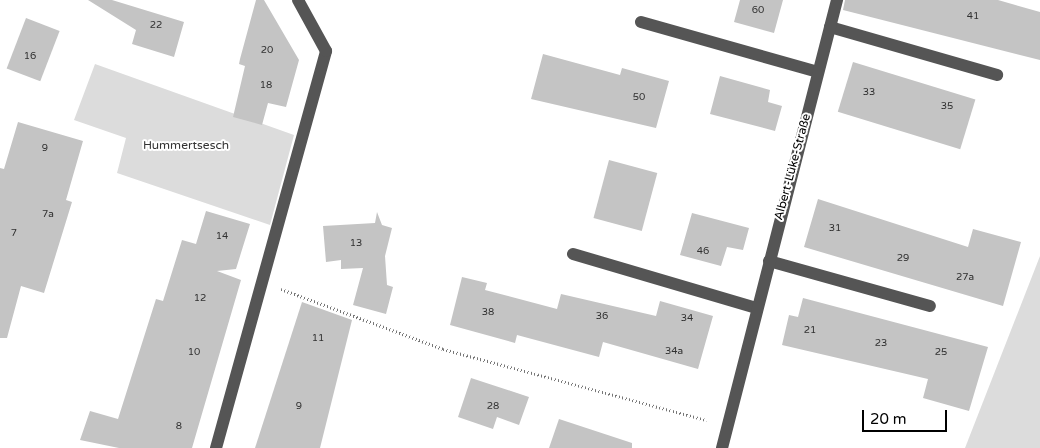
<!DOCTYPE html>
<meta charset="utf-8">
<style>
body{margin:0}
#map{position:relative;width:1040px;height:448px;overflow:hidden;background:#fff;font-family:"Varela Round",sans-serif}
div>[style]{position:absolute}
.green>*{inset:0;background:#dcdcdc}
.building>*{inset:0;background:#c4c4c4;transform-origin:0 0}
.path>*{height:3px;margin-top:-1.5px;transform-origin:0;background:repeating-linear-gradient(90deg,#777 0 1px,transparent 0 3.5px)}
.minor>*{height:12px;margin:-6px;padding:0 6px;transform-origin:6px;border-radius:6px;background:#555}
span{translate:-50% -50%;white-space:nowrap;text-align:center;line-height:1.15;-webkit-text-stroke:4px #fff;paint-order:stroke}
.number-label{font-size:10px;color:#313131}
.number-label span{-webkit-text-stroke-width:0}
.park-label{font-size:12px;color:#333}
.street-label{font-size:12px;color:#000}
.scale{position:absolute;left:862px;top:410px;width:85px;height:22px;box-sizing:border-box;border:2px solid #000;border-top:0;padding-left:6px;font-size:15px;line-height:18px;white-space:nowrap;color:#000;-webkit-text-stroke:4px #fff;paint-order:stroke}
</style>
<div id="map">
<div class="green">
<div style="clip-path:polygon(95px 64px,294px 135px,270px 225px,117px 173px,126px 138px,74px 120px)"></div>
<div style="clip-path:polygon(1040px 256px,1040px 448px,965px 448px)"></div>
</div>
<div class="building">
<div style="clip-path:polygon(88px 0,112px 0,184px 22px,174px 57px,132px 44px,136px 30px)"></div>
<div style="clip-path:polygon(256px 0,264px 0,299px 60px,286px 107px,268px 103px,262px 125px,233px 117px,245px 66px,239px 64px,240px 59px)"></div>
<div style="clip-path:polygon(740px 0,783px 0,774px 33px,734px 22px)"></div>
<div style="clip-path:polygon(845px 0,998px 0,1040px 12px,1040px 60px,843px 10px)"></div>
<div style="left:26px;top:18px;width:36px;height:54px;rotate:21deg"></div>
<div style="clip-path:polygon(543px 54px,620px 75px,622px 68px,669px 81px,656px 128px,531px 99px)"></div>
<div style="left:853px;top:62px;width:128px;height:52px;rotate:17deg"></div>
<div style="clip-path:polygon(720px 76px,770px 90px,768px 102px,782px 106px,775px 131px,710px 114px)"></div>
<div style="clip-path:polygon(18px 122px,83px 141px,66px 200px,72px 202px,44px 293px,21px 286px,7px 338px,0 338px,0 168px,4px 169px)"></div>
<div style="left:609px;top:160px;width:50px;height:60px;rotate:15deg"></div>
<div style="clip-path:polygon(818px 199px,968px 247px,973px 229px,1021px 242px,1003px 306px,804px 247px)"></div>
<div style="clip-path:polygon(206px 211px,250px 224px,236px 269px,217px 271px,241px 280px,192px 448px,119px 448px,80px 440px,90px 411px,118px 419px,156px 299px,163px 301px,182px 240px,196px 244px)"></div>
<div style="clip-path:polygon(377px 212px,382px 225px,392px 228px,385px 256px,387px 285px,393px 287px,386px 314px,353px 305px,363px 268px,341px 269px,341px 260px,326px 262px,323px 226px,375px 223px)"></div>
<div style="clip-path:polygon(692px 213px,749px 228px,743px 250px,727px 247px,721px 266px,680px 255px)"></div>
<div style="clip-path:polygon(462px 277px,487px 283px,485px 290px,557px 309px,561px 294px,656px 316px,660px 301px,713px 316px,698px 369px,603px 342px,599px 357px,517px 335px,515px 343px,450px 325px)"></div>
<div style="clip-path:polygon(803px 298px,988px 347px,969px 411px,923px 398px,928px 379px,782px 345px,789px 315px,798px 317px)"></div>
<div style="clip-path:polygon(302px 302px,352px 320px,320px 448px,255px 448px)"></div>
<div style="clip-path:polygon(471px 378px,529px 397px,519px 425px,497px 417px,493px 429px,458px 417px)"></div>
<div style="clip-path:polygon(559px 419px,632px 443px,632px 448px,549px 448px)"></div>
</div>
<div class="path">
<div style="left:281px;top:289px;width:173px;rotate:20.3deg"></div>
<div style="left:443px;top:349px;width:273px;rotate:15.1deg"></div>
</div>
<div class="minor">
<div style="left:641px;top:22px;width:184px;rotate:15.8deg"></div>
<div style="left:830px;top:27px;width:174px;rotate:16deg"></div>
<div style="left:573px;top:254px;width:192px;rotate:16.4deg"></div>
<div style="left:769px;top:261px;width:167px;rotate:15.6deg"></div>
<div style="left:216px;top:448px;width:412px;rotate:-74.5deg"></div>
<div style="left:326px;top:51px;width:58px;rotate:-118.8deg"></div>
<div style="left:722px;top:448px;width:463px;rotate:-75.6deg"></div>
</div>
<div class="number-label">
<span style="left:758px;top:11px">60</span>
<span style="left:973px;top:17px">41</span>
<span style="left:156px;top:26px">22</span>
<span style="left:267px;top:51px">20</span>
<span style="left:30px;top:57px">16</span>
<span style="left:266px;top:86px">18</span>
<span style="left:869px;top:93px">33</span>
<span style="left:639px;top:98px">50</span>
<span style="left:947px;top:107px">35</span>
<span style="left:45px;top:149px">9</span>
<span style="left:48px;top:215px">7a</span>
<span style="left:835px;top:229px">31</span>
<span style="left:14px;top:234px">7</span>
<span style="left:222px;top:237px">14</span>
<span style="left:356px;top:244px">13</span>
<span style="left:703px;top:252px">46</span>
<span style="left:903px;top:259px">29</span>
<span style="left:965px;top:278px">27a</span>
<span style="left:200px;top:299px">12</span>
<span style="left:488px;top:313px">38</span>
<span style="left:602px;top:317px">36</span>
<span style="left:687px;top:319px">34</span>
<span style="left:810px;top:331px">21</span>
<span style="left:318px;top:339px">11</span>
<span style="left:881px;top:344px">23</span>
<span style="left:674px;top:352px">34a</span>
<span style="left:194px;top:353px">10</span>
<span style="left:941px;top:353px">25</span>
<span style="left:299px;top:407px">9</span>
<span style="left:493px;top:407px">28</span>
<span style="left:179px;top:427px">8</span>
</div>
<div class="park-label">
<span style="left:186px;top:146px">Hummertsesch</span>
</div>
<div class="street-label">
<span style="left:793px;top:167px;rotate:-75deg">Albert-Lüke-Straße</span>
</div>
<div class="scale">20 m</div>
</div>
